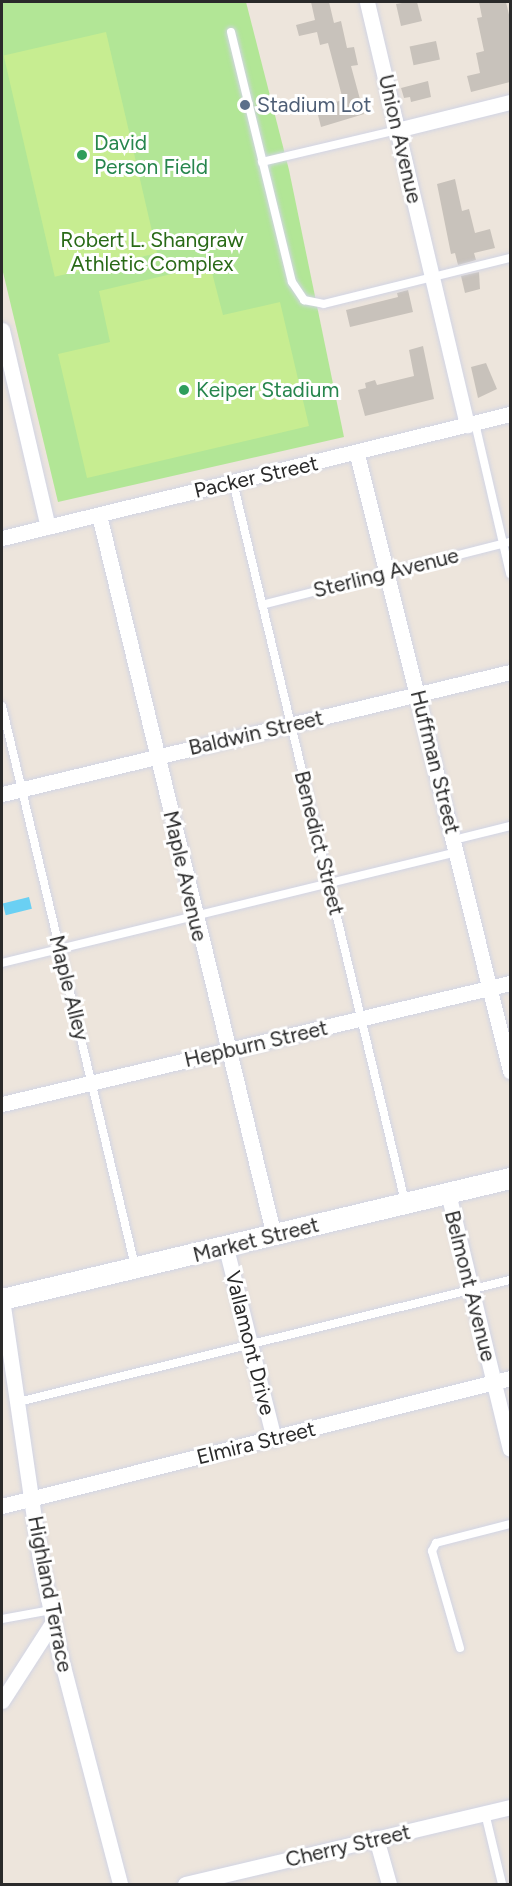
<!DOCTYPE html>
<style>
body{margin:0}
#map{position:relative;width:512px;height:1886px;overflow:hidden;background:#ede5dc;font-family:Figtree,sans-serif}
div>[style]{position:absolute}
.green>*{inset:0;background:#b2e696}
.pitch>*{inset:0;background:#c7ed91;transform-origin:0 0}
.water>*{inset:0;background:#6ad0f3;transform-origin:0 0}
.building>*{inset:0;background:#c8c2bb;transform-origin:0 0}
.roads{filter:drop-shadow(0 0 2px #d1d4e4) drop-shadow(0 0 2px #d1d4e4)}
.lane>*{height:8px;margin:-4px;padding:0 4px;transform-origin:4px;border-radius:4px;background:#fff}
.street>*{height:15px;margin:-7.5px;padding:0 7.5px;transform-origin:7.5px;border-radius:7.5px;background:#fff}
.secondary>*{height:21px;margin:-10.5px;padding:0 10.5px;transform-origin:10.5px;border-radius:10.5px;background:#fff}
.dots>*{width:16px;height:16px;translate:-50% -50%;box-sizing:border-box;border:3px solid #fff;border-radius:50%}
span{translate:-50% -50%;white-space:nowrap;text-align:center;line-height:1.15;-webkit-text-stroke:6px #fff;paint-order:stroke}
.service-label{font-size:21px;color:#4e5e75}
.left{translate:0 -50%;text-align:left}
.street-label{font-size:21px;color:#2a2a2a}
.leisure-label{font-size:21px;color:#27864d}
.park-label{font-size:21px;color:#296a17}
.frame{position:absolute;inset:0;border:3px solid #2a2a2a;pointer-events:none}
</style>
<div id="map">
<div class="green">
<div style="clip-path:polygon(2px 2px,246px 2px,289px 170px,344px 437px,58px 502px,2px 268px)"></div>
</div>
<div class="pitch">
<div style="left:106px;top:32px;width:227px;height:105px;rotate:77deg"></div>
<div style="clip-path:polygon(210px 265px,223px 315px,280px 302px,309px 426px,87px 478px,58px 354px,110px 342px,99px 291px)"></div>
</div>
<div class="water">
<div style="left:29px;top:897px;width:12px;height:27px;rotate:76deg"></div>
</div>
<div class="building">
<div style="clip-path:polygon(311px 2px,329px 2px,334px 23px,341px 21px,347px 48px,354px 47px,358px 65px,351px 66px,364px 114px,321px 127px,316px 107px,343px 100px,328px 43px,320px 45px,317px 32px,299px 36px,296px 25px,315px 20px)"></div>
<div style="clip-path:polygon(408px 2px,417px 2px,422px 21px,401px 26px,396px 4px)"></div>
<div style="clip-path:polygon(479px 2px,506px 2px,510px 19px,510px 82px,471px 92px,467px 76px,480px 73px,476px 53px,484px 51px,477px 18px,482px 17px)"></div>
<div style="left:436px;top:41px;width:19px;height:27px;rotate:78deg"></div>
<div style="clip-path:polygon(428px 81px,431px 97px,411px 102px,410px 97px,404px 98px,401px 88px)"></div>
<div style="clip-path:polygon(455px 179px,462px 211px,469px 209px,475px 233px,490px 229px,495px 248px,474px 253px,476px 260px,458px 265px,455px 253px,451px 254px,437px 184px)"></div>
<div style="clip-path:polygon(479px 272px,480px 289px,465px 293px,461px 276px)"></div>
<div style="clip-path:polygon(408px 290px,413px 312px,350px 327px,346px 310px,398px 297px,397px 293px)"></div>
<div style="clip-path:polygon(423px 346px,434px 399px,365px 416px,358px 390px,366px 388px,365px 383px,375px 380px,377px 385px,414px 376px,409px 350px)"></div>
<div style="clip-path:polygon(486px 363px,497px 389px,478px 398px,471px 367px)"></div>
</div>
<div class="roads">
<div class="lane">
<div style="left:231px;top:32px;width:257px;rotate:76.3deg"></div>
<div style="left:292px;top:282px;width:22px;rotate:56deg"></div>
<div style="left:304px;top:300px;width:20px;rotate:11deg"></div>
<div style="left:324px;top:304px;width:192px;rotate:-13.9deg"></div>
<div style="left:262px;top:162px;width:139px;rotate:-13.3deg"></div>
<div style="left:475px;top:423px;width:155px;rotate:76.9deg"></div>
<div style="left:233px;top:482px;width:740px;rotate:76.56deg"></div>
<div style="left:262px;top:605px;width:256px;rotate:-14.3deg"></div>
<div style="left:2px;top:706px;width:576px;rotate:76.64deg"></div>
<div style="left:454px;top:840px;width:58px;rotate:-14deg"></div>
<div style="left:2px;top:963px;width:467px;rotate:-13.7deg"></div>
<div style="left:18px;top:1402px;width:507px;rotate:-13.93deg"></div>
<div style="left:2px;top:1619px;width:50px;rotate:-10.4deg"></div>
<div style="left:460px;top:1648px;width:101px;rotate:-106.1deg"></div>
<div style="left:432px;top:1551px;width:9px;rotate:-63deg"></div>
<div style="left:436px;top:1543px;width:76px;rotate:-14.4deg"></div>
<div style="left:485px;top:1813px;width:73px;rotate:76.5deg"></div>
</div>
<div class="street">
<div style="left:367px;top:2px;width:435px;rotate:76.7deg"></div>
<div style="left:397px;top:130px;width:116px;rotate:-13.9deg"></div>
<div style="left:2px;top:330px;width:202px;rotate:76.9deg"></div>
<div style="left:357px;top:454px;width:636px;rotate:76.07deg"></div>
<div style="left:99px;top:515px;width:742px;rotate:76.36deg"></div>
<div style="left:2px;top:538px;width:523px;rotate:-13.72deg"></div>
<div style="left:2px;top:794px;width:522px;rotate:-13.5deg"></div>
<div style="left:2px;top:1104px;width:522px;rotate:-13.4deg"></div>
<div style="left:448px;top:1193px;width:263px;rotate:76.4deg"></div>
<div style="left:226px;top:1248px;width:197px;rotate:75.9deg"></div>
<div style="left:2px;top:1299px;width:263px;rotate:81.7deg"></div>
<div style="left:40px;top:1559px;width:94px;rotate:78.3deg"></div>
<div style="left:59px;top:1651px;width:241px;rotate:75.3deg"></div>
<div style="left:2px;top:1506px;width:524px;rotate:-14.14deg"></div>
<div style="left:2px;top:1701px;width:94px;rotate:-57.2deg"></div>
<div style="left:376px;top:1838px;width:48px;rotate:74.2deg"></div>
<div style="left:185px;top:1884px;width:334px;rotate:-13.3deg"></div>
</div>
<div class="secondary">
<div style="left:2px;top:1299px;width:522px;rotate:-13.4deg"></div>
</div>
</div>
<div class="dots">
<div style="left:245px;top:105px;background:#5c6f8a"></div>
<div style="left:82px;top:155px;background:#2e9e5b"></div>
<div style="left:184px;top:390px;background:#2e9e5b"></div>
</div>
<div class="service-label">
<span class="left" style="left:257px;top:105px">Stadium Lot</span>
</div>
<div class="street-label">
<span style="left:400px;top:139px;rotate:77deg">Union Avenue</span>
<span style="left:256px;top:477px;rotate:-13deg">Packer Street</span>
<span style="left:386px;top:573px;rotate:-14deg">Sterling Avenue</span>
<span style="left:256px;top:733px;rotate:-13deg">Baldwin Street</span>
<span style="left:435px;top:762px;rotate:76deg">Huffman Street</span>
<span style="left:319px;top:843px;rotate:76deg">Benedict Street</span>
<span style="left:185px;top:876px;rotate:77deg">Maple Avenue</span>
<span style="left:69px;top:988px;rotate:76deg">Maple Alley</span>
<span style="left:256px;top:1044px;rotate:-13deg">Hepburn Street</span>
<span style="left:256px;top:1240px;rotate:-14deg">Market Street</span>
<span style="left:470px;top:1286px;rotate:76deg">Belmont Avenue</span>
<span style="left:250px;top:1343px;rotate:76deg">Vallamont Drive</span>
<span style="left:256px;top:1443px;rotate:-14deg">Elmira Street</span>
<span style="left:50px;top:1594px;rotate:79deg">Highland Terrace</span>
<span style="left:348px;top:1846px;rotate:-13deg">Cherry Street</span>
</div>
<div class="leisure-label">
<span class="left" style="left:94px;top:155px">David<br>Person Field</span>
<span class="left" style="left:196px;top:390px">Keiper Stadium</span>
</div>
<div class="park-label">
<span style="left:152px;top:252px">Robert L. Shangraw<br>Athletic Complex</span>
</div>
<div class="frame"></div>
</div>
